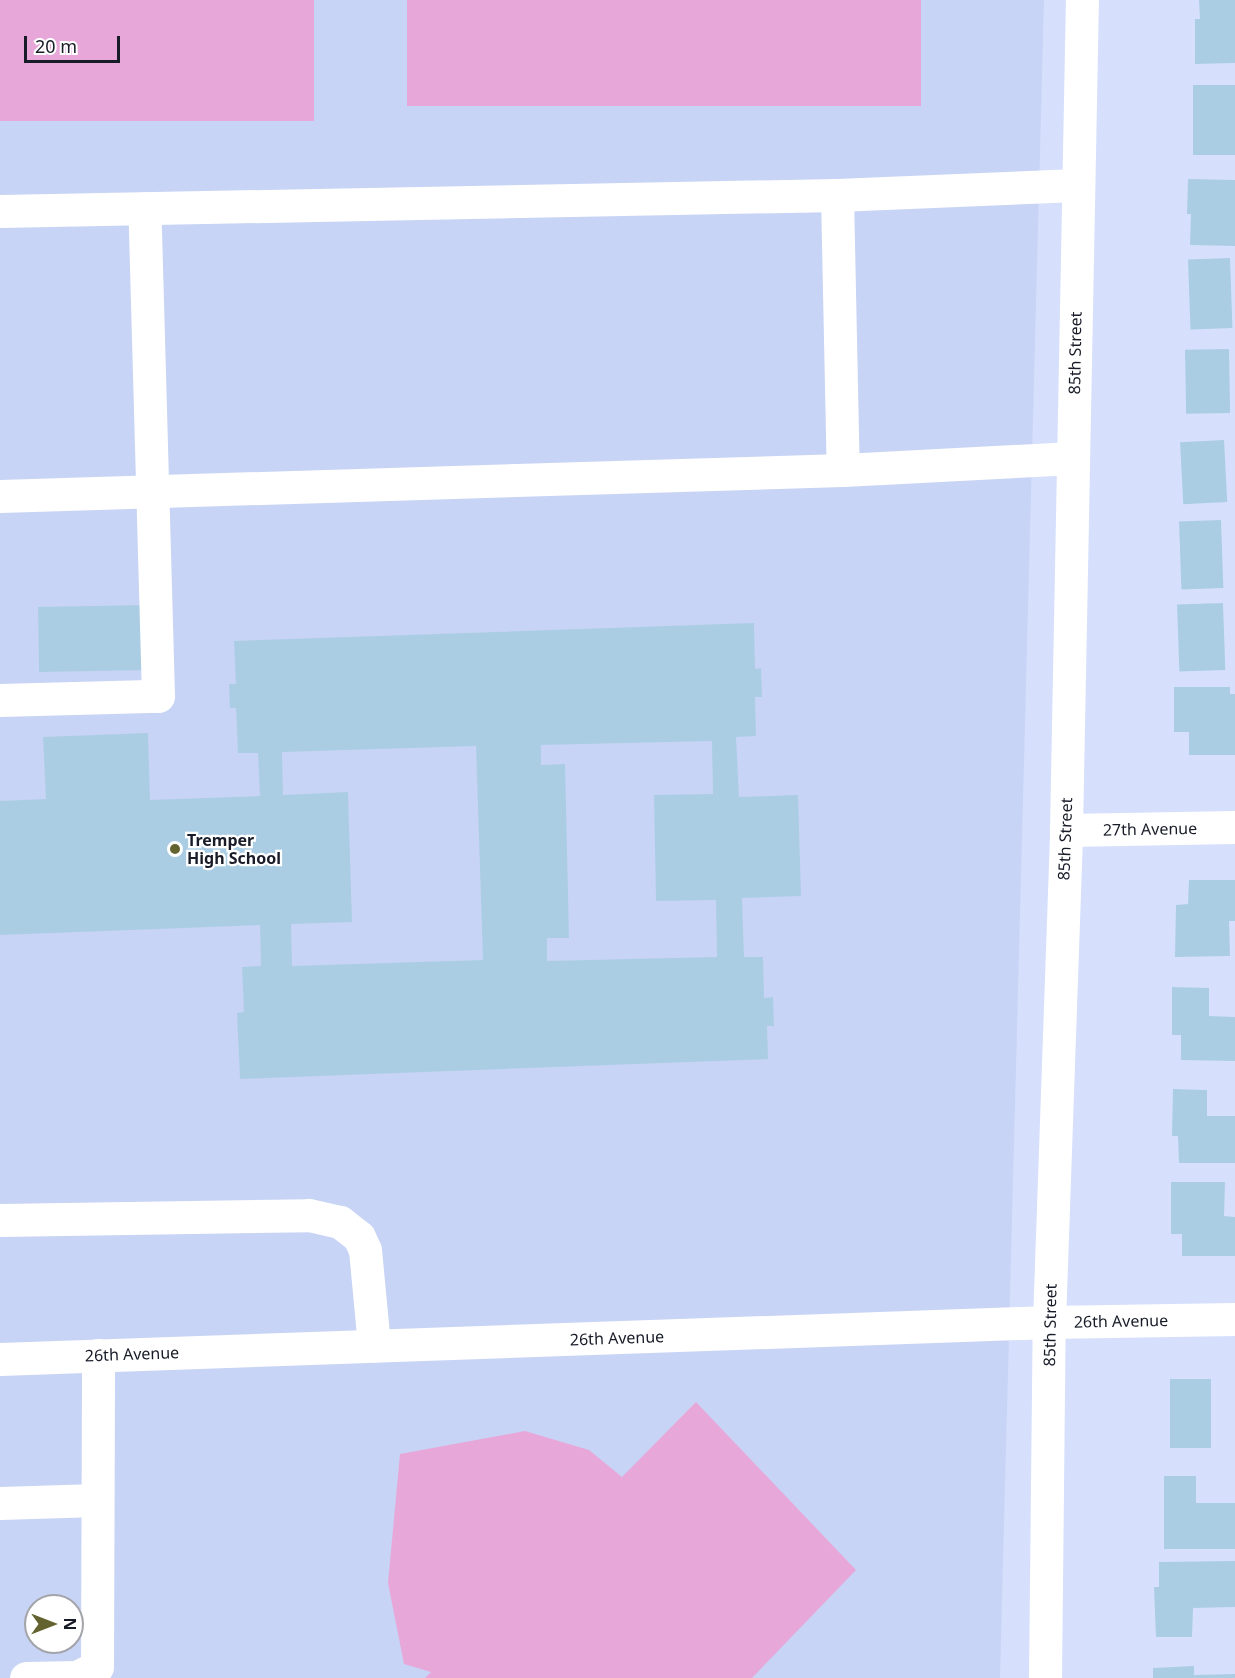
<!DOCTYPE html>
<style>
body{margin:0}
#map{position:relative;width:1235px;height:1678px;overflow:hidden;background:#d6e0fc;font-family:"Noto Sans",sans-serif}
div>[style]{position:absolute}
.built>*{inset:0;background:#c8d4f5}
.green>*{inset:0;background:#e7a7d9;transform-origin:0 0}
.building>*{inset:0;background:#abcde4;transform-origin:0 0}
.minor>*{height:33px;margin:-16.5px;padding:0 16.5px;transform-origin:16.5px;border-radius:16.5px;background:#fff}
.dots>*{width:16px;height:16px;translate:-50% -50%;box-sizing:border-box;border:3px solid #fff;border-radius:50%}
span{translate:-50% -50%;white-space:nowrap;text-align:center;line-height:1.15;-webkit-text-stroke:4.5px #fff;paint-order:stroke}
.street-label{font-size:16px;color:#181c28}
.poi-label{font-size:16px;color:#181c28;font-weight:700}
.left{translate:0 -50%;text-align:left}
.north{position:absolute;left:24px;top:1594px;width:60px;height:60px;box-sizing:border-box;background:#fff;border:2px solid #a3a4a9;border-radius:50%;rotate:90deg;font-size:16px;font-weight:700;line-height:24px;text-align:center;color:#181c28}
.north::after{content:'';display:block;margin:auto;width:21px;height:27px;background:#636330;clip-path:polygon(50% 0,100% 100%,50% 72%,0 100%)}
.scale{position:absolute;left:24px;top:36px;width:96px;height:27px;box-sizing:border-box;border:3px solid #181c28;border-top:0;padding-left:8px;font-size:18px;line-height:21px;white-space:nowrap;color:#181c28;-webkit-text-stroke:4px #fff;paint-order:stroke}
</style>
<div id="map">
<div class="built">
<div style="clip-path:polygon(evenodd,0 0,1044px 0,1000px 1678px,0 1678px,0 0,36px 1606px,72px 1606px,72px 1642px,36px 1642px,36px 1606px)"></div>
</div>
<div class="green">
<div style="left:0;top:0;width:314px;height:121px"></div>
<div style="left:407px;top:0;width:514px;height:106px"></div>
<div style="clip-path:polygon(696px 1402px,856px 1570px,752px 1678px,425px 1678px,431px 1672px,404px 1664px,388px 1583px,400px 1454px,525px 1431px,589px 1450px,622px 1477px)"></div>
</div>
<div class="building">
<div style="clip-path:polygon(1199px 0,1235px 0,1235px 63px,1195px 64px,1195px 19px,1200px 19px)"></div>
<div style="left:1193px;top:85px;width:42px;height:70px"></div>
<div style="clip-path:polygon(1188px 179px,1235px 180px,1235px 246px,1190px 245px,1191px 214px,1187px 214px)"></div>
<div style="left:1230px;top:258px;width:70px;height:42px;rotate:88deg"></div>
<div style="left:1229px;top:349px;width:64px;height:44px;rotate:89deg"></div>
<div style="left:1224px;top:440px;width:62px;height:44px;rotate:87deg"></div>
<div style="left:1221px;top:520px;width:68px;height:42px;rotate:88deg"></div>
<div style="left:1223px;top:603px;width:67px;height:46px;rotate:88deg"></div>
<div style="left:148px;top:605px;width:65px;height:110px;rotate:89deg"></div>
<div style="clip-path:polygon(evenodd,754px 623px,755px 669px,761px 668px,762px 697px,755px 697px,756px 736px,736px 737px,739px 797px,798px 795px,801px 896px,742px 898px,744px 957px,763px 957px,764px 998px,773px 997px,774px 1026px,767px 1026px,768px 1059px,240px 1079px,237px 1013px,244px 1012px,242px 967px,261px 966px,260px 925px,0 935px,0 801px,46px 799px,43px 737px,148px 733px,150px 800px,260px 796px,258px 753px,238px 753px,236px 708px,230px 708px,229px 684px,236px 684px,234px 641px,754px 623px,712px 741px,713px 794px,654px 795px,656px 901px,716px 900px,717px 957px,547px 961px,547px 938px,569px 938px,565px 764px,541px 765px,541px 745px,712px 741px,754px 623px,476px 746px,483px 960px,292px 966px,291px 924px,352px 922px,348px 792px,283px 795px,282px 752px,476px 746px)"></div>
<div style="clip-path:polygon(1174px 687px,1230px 687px,1230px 694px,1235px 694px,1235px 755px,1189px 755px,1189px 732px,1174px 732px)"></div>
<div style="clip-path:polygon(1189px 880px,1235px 880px,1235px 921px,1229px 921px,1230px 956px,1175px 957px,1176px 905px,1188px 904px)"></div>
<div style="clip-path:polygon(1172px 987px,1209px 988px,1209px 1016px,1235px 1017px,1235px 1061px,1181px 1060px,1181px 1035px,1172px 1035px)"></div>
<div style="clip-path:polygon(1173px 1089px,1207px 1090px,1207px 1116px,1235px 1116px,1235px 1163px,1179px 1163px,1178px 1136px,1172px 1136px)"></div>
<div style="clip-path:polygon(1171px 1182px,1225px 1182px,1224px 1216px,1235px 1217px,1235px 1256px,1182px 1256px,1182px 1234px,1171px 1234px)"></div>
<div style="left:1211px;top:1379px;width:69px;height:41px;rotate:90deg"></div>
<div style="clip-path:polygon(1164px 1476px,1196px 1476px,1196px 1503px,1235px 1503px,1235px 1549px,1164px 1549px)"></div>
<div style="clip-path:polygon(1235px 1561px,1235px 1607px,1193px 1608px,1192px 1637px,1156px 1637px,1154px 1587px,1159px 1587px,1159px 1562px)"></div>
<div style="clip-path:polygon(1194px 1666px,1194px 1675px,1235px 1674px,1235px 1678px,1153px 1678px,1153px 1668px)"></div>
</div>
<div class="minor">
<div style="left:837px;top:195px;width:275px;rotate:88.8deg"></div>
<div style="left:0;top:211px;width:837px;rotate:-1.1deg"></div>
<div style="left:837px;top:195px;width:241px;rotate:-2.4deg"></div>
<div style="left:0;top:496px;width:843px;rotate:-1.77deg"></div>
<div style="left:843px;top:470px;width:230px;rotate:-3deg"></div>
<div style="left:0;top:700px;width:158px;rotate:-1.5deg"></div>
<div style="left:158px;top:696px;width:488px;rotate:-91.6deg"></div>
<div style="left:1066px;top:830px;width:169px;rotate:-1deg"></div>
<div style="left:0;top:1220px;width:309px;rotate:-0.9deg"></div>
<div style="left:309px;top:1215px;width:32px;rotate:13deg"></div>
<div style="left:340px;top:1222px;width:24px;rotate:38deg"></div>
<div style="left:359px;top:1237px;width:14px;rotate:65deg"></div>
<div style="left:365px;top:1250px;width:96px;rotate:84.6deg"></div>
<div style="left:0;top:1359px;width:1050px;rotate:-2.02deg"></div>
<div style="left:1049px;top:1322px;width:186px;rotate:-0.9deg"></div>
<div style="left:0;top:1503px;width:97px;rotate:-1.8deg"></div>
<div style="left:26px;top:1678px;width:51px;rotate:-1.1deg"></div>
<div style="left:77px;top:1677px;width:22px;rotate:-27deg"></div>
<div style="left:97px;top:1667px;width:312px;rotate:-89.8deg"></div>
<div style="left:1045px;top:1678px;width:356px;rotate:-89.4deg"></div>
<div style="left:1049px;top:1322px;width:492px;rotate:-88deg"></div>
<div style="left:1066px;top:830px;width:830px;rotate:-88.9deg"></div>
</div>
<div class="dots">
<div style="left:175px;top:849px;background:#636330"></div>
</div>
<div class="street-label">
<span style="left:1075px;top:353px;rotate:-89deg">85th Street</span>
<span style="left:1150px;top:829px;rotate:-1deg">27th Avenue</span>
<span style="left:1065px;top:839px;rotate:-88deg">85th Street</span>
<span style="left:1121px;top:1321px;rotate:-1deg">26th Avenue</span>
<span style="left:1050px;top:1325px;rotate:-89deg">85th Street</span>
<span style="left:617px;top:1338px;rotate:-2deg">26th Avenue</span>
<span style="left:132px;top:1354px;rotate:-2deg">26th Avenue</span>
</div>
<div class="poi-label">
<span class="left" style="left:187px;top:849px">Tremper<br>High School</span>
</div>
<div class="north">N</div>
<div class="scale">20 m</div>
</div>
